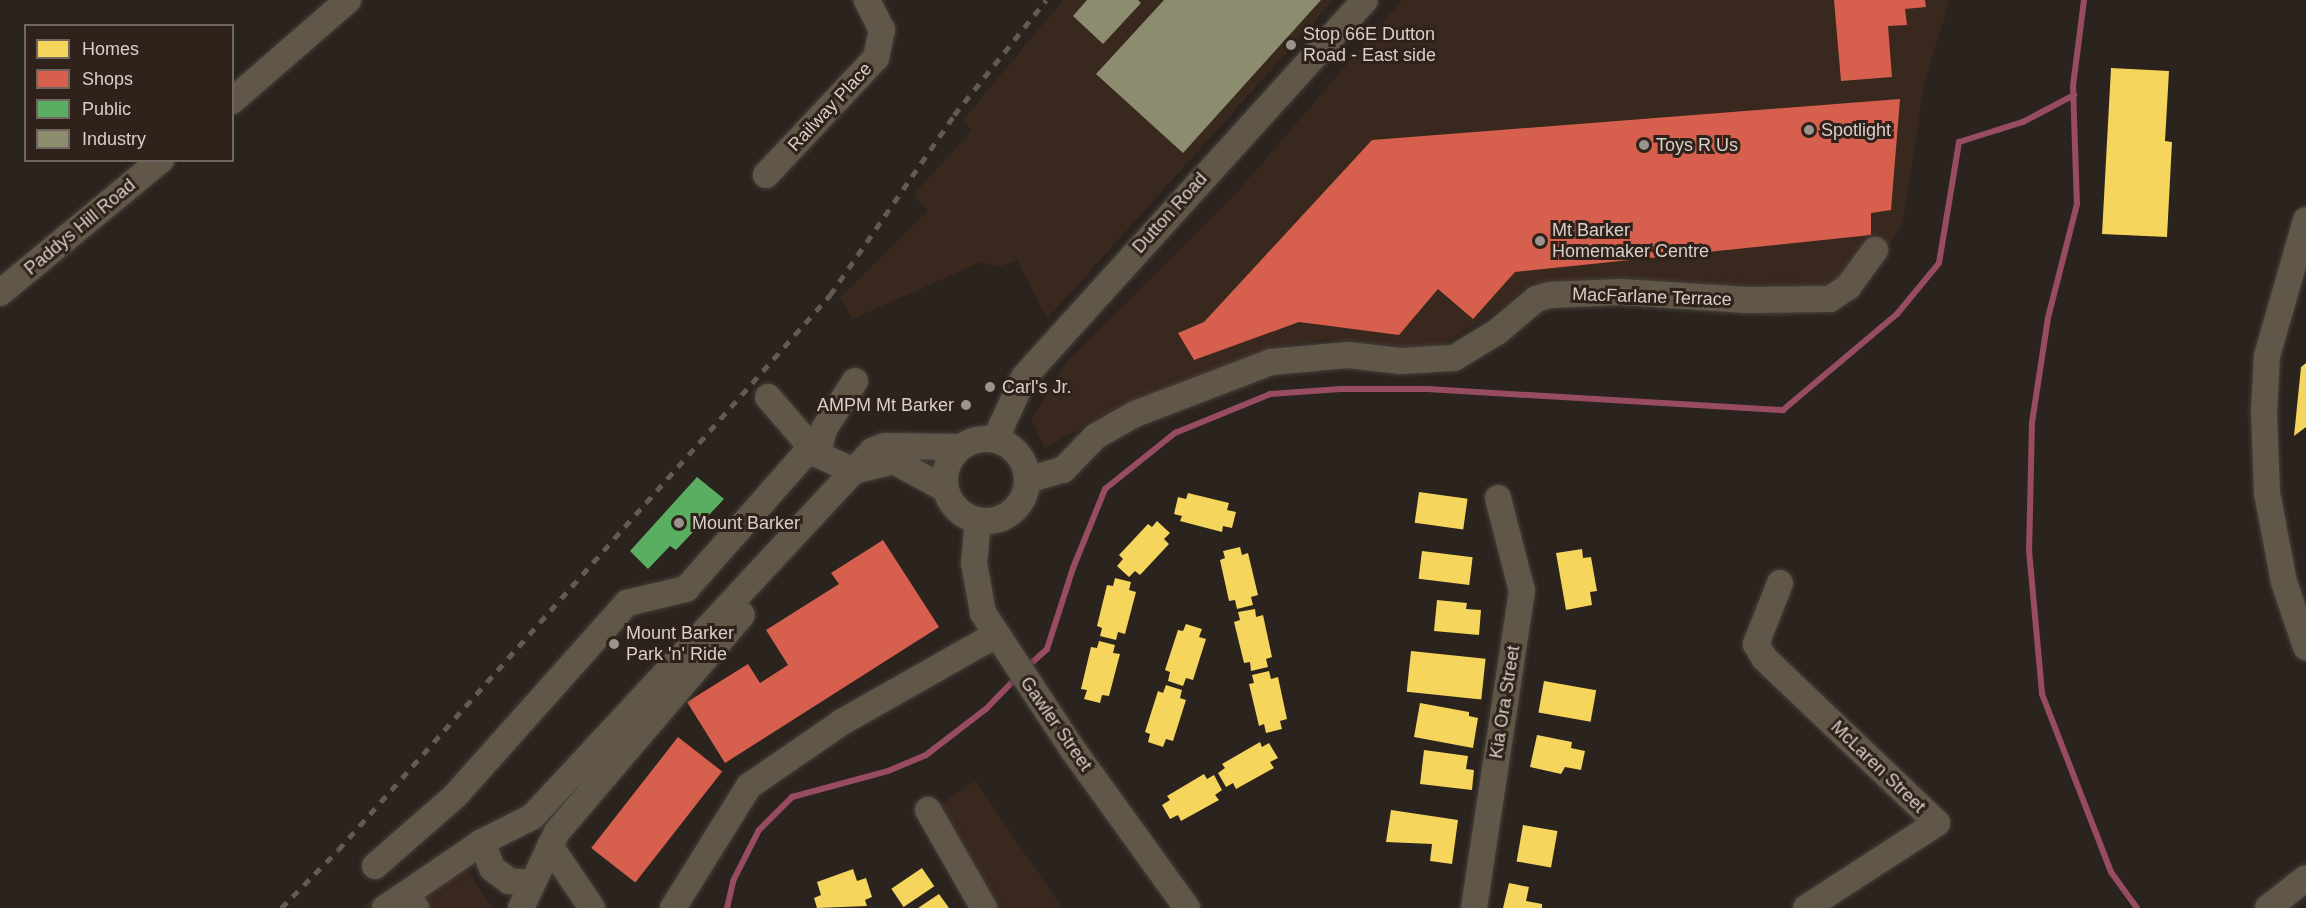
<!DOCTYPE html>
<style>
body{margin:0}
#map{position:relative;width:2306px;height:908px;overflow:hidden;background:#2a231e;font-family:Helvetica,sans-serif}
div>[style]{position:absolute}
.built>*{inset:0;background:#39281e}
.homes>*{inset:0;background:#f6d55c;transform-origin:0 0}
.shops>*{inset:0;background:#d6604d;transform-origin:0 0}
.public>*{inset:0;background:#5aae61}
.industry>*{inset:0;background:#8c8c6e}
.stream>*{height:6px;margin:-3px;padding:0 3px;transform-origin:3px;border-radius:3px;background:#984c62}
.roads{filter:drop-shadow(0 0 2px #453f3a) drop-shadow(0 0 2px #453f3a)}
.minor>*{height:26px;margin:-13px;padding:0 13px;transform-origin:13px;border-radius:13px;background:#605748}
.minor>.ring{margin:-13px;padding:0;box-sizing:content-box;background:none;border:26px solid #605748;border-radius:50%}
.rail>*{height:4.5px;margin-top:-2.25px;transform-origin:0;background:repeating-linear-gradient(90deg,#635b51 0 8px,transparent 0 16px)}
.dots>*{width:16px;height:16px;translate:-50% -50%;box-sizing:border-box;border:3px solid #2e221a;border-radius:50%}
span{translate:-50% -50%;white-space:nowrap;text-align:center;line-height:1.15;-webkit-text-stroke:6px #2e221a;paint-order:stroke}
.poi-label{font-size:18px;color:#d8cfca}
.left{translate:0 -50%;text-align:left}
.right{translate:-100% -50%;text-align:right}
.street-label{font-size:18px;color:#d8cfca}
.legend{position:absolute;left:24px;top:24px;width:210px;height:138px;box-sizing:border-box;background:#2e221a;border:2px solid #726760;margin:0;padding:8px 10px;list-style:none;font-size:18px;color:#d8cfca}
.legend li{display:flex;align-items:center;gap:12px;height:30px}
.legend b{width:30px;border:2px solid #726760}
</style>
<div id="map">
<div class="built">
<div style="clip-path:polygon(1063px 0,1334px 0,1047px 319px,1017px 260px,999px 267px,981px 262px,853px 319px,840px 297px,928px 211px,913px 195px,972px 130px,962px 121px)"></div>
<div style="clip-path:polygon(1402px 0,1950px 0,1925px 80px,1903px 222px,1880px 261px,1837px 306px,1778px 318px,1630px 284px,1531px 284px,1498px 311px,1439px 346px,1425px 349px,1328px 339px,1269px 348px,1114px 409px,1045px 448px,1031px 420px,1067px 362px,1238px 191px)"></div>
<div style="clip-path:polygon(976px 781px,1062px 908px,988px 908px,921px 817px)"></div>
<div style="clip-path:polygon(453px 848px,492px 908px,360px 908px)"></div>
</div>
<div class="homes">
<div style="clip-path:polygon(2111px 68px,2169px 71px,2165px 141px,2172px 142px,2167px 237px,2102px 234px)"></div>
<div style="clip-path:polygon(2306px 363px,2306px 427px,2294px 436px,2301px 367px)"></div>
<div style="left:1419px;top:492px;width:49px;height:31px;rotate:8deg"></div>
<div style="clip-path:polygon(1188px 493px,1229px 503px,1227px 510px,1236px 512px,1232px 528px,1223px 526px,1222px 532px,1180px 521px,1182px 516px,1174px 514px,1178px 497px,1186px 499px)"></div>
<div style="clip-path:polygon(1157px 521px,1170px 533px,1164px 539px,1169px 544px,1140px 575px,1135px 571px,1129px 577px,1117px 566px,1123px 559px,1119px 555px,1148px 524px,1152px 527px)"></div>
<div style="clip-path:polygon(1240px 547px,1242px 555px,1248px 553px,1258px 595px,1251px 597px,1253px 605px,1237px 609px,1235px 600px,1229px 601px,1220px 560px,1225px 558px,1223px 551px)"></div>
<div style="clip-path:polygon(1582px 549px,1583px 558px,1591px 557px,1597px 591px,1590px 592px,1592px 605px,1566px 610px,1556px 553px)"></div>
<div style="left:1422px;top:551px;width:51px;height:28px;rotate:7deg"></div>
<div style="clip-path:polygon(1115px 578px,1131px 582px,1129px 590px,1136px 592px,1125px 634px,1118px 632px,1116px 640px,1100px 636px,1102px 628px,1097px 626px,1107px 585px,1113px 586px)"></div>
<div style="clip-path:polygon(1437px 600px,1467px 603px,1466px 609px,1481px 610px,1479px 635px,1434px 631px)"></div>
<div style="clip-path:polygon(1255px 609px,1256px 617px,1263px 615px,1272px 657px,1266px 659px,1268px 667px,1251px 671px,1250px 662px,1244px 663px,1234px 622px,1240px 620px,1238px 612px)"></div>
<div style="clip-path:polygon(1186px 624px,1202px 629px,1199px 637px,1206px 639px,1193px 680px,1186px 678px,1183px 686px,1168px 681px,1170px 672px,1165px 670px,1178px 630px,1183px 631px)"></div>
<div style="clip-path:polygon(1099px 641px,1115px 645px,1113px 653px,1120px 654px,1109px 696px,1102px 695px,1100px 703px,1084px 699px,1087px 690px,1081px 689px,1091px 647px,1097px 648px)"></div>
<div style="left:1411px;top:651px;width:75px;height:41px;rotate:6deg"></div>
<div style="clip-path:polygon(1269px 671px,1271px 679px,1278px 677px,1287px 719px,1280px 721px,1282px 729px,1266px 733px,1264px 724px,1259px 726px,1249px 684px,1254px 683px,1252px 675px)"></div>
<div style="left:1544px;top:681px;width:53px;height:32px;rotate:10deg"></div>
<div style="clip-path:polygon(1166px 685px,1182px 690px,1180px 698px,1186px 700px,1173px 741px,1166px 739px,1163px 747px,1148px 742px,1150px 734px,1145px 732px,1158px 691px,1163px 693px)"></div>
<div style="clip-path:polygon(1420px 703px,1469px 712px,1469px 716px,1478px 718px,1473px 748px,1414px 737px)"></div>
<div style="clip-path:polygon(1537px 735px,1572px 742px,1571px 748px,1585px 751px,1581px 770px,1565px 767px,1561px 774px,1530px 767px)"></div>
<div style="clip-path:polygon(1260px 742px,1262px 747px,1269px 743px,1278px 758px,1270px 762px,1274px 768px,1236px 789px,1233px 783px,1226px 787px,1218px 773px,1225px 768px,1222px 764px)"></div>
<div style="clip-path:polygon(1424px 750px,1468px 756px,1466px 769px,1474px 770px,1472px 790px,1420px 784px)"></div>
<div style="clip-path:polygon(1204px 774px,1207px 779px,1214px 775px,1222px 790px,1215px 795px,1219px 800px,1181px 821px,1178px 815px,1170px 819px,1162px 805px,1170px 800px,1167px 796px)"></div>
<div style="clip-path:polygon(1391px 810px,1458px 820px,1452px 864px,1430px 861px,1432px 844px,1386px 842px)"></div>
<div style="left:1523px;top:825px;width:35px;height:37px;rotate:10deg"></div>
<div style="left:922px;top:868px;width:22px;height:37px;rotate:56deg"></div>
<div style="clip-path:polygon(853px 869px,857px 881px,866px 878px,872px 897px,865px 900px,867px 906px,817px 908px,814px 898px,821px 895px,817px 882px)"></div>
<div style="clip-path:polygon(1509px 883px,1529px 887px,1526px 901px,1542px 904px,1542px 908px,1503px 908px)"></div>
<div style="clip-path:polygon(939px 894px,949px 908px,918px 908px)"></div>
</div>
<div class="shops">
<div style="clip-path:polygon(1834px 0,1925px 0,1926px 7px,1905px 9px,1907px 25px,1888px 26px,1892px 77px,1841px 81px)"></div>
<div style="clip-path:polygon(1900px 99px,1891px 210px,1871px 213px,1871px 235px,1515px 272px,1473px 319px,1438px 289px,1399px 335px,1299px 322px,1194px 360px,1178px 333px,1204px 322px,1372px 140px)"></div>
<div style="clip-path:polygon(883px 540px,939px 627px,725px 763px,687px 702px,748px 664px,760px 683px,788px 665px,766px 630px,839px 584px,831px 573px)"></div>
<div style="left:678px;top:737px;width:56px;height:141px;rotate:38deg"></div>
</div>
<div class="public">
<div style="clip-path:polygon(697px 477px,724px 499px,676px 550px,670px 546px,648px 569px,630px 551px)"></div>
</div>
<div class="industry">
<div style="clip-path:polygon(1087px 0,1138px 0,1141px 3px,1103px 44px,1073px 16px)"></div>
<div style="clip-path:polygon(1164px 0,1321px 0,1183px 153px,1096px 74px)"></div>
</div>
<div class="stream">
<div style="left:2084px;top:0;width:87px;rotate:97.3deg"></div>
<div style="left:2073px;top:86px;width:118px;rotate:88.1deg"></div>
<div style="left:2077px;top:204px;width:118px;rotate:104.3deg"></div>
<div style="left:2048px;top:318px;width:105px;rotate:98.7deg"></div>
<div style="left:2032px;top:422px;width:128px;rotate:91.3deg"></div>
<div style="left:2029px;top:550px;width:145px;rotate:84.8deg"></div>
<div style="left:2042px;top:694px;width:191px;rotate:68.8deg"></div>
<div style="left:2111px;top:872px;width:44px;rotate:54.2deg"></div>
<div style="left:1026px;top:668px;width:28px;rotate:-42deg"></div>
<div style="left:1047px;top:649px;width:85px;rotate:-72.2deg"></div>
<div style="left:1073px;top:568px;width:85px;rotate:-67.9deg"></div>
<div style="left:1105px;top:489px;width:90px;rotate:-38.7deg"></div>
<div style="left:1175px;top:433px;width:103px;rotate:-22.3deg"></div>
<div style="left:1270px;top:394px;width:71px;rotate:-4deg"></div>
<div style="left:1341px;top:389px;width:86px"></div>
<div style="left:1427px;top:389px;width:357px;rotate:3.4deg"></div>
<div style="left:1783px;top:410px;width:149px;rotate:-40.1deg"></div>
<div style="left:1897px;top:314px;width:66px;rotate:-50.5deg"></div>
<div style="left:1939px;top:263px;width:123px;rotate:-80.6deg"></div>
<div style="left:1959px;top:142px;width:67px;rotate:-17.4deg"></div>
<div style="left:2023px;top:122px;width:58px;rotate:-27.9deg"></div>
<div style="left:727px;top:908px;width:28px;rotate:-77deg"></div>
<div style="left:733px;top:881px;width:57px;rotate:-63deg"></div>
<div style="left:759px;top:830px;width:47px;rotate:-45deg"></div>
<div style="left:792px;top:797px;width:99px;rotate:-15.2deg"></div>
<div style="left:888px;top:771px;width:41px;rotate:-22.8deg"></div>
<div style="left:926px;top:755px;width:76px;rotate:-37.5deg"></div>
<div style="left:986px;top:709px;width:45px;rotate:-45.9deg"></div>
</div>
<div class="roads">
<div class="minor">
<div style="left:232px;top:101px;width:154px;rotate:-41deg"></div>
<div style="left:766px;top:175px;width:161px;rotate:-46.8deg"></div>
<div style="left:876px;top:58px;width:29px;rotate:-78deg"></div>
<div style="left:882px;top:30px;width:34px;rotate:-117deg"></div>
<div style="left:2306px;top:220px;width:141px;rotate:106deg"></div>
<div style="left:2267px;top:356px;width:55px;rotate:93.1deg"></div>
<div style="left:2264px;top:411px;width:82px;rotate:87.9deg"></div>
<div style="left:2267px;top:493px;width:91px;rotate:79.2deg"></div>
<div style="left:2284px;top:582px;width:69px;rotate:71.3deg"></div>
<div style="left:0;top:293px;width:209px;rotate:-39.6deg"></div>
<div style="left:768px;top:397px;width:75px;rotate:49.3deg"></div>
<div style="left:817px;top:454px;width:26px;rotate:-74deg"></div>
<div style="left:824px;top:429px;width:57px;rotate:-57.1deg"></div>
<div class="ring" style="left:945px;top:439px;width:56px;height:56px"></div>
<div style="left:995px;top:440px;width:69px;rotate:-65.3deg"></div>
<div style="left:1024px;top:377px;width:508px;rotate:-47.87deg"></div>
<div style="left:1027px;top:480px;width:37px;rotate:-16deg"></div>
<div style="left:1063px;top:470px;width:47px;rotate:-45.9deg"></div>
<div style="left:1096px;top:436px;width:45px;rotate:-29.4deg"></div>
<div style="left:1135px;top:414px;width:146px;rotate:-20.9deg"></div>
<div style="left:1271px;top:362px;width:77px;rotate:-5.2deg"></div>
<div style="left:1348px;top:355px;width:53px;rotate:6.5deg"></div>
<div style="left:1401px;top:361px;width:53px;rotate:-3.2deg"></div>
<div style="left:1454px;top:358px;width:50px;rotate:-31.2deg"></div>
<div style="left:1497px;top:332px;width:51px;rotate:-40.2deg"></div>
<div style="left:1536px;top:299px;width:15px;rotate:-16deg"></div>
<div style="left:1550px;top:295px;width:71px;rotate:-2.4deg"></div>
<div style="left:1621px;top:292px;width:126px;rotate:3.6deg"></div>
<div style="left:1747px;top:300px;width:83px;rotate:-0.7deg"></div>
<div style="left:1830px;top:299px;width:22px;rotate:-34deg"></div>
<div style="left:1848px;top:287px;width:46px;rotate:-53.9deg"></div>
<div style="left:978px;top:521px;width:42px;rotate:95.4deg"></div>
<div style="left:974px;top:563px;width:51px;rotate:79.8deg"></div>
<div style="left:983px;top:613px;width:164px;rotate:56.7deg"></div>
<div style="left:1073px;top:750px;width:195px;rotate:54.2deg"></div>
<div style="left:1780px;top:583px;width:66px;rotate:111.5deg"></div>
<div style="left:1756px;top:644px;width:16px;rotate:60deg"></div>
<div style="left:1764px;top:658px;width:239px;rotate:43.6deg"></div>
<div style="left:1937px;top:823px;width:156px;rotate:147deg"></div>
<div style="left:928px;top:810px;width:113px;rotate:60.3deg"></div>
<div style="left:550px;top:846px;width:75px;rotate:55.9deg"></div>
<div style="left:375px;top:866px;width:106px;rotate:-41.2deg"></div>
<div style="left:455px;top:796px;width:259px;rotate:-48.3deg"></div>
<div style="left:627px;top:603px;width:61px;rotate:-13.3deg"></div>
<div style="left:686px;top:589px;width:181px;rotate:-48.6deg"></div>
<div style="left:806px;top:453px;width:11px;rotate:5deg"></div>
<div style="left:817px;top:454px;width:40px;rotate:25deg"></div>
<div style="left:853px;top:471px;width:42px;rotate:-13.7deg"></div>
<div style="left:894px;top:461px;width:58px;rotate:28.8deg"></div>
<div style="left:531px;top:883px;width:22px;rotate:-175deg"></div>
<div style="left:509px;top:881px;width:21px;rotate:-143deg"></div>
<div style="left:492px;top:868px;width:28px;rotate:-111deg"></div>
<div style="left:482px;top:842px;width:56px;rotate:-26.6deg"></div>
<div style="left:532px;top:817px;width:500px;rotate:-47.1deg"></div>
<div style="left:872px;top:451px;width:14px;rotate:-21deg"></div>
<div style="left:885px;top:446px;width:75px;rotate:0.8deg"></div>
<div style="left:385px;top:908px;width:25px;rotate:-34deg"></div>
<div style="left:416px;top:908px;width:17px;rotate:-126deg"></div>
<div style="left:406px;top:894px;width:92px;rotate:-34.4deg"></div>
<div style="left:521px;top:908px;width:84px;rotate:-64.7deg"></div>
<div style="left:557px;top:832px;width:285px;rotate:-49.6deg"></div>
<div style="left:673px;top:908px;width:144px;rotate:-58.1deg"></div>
<div style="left:749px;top:786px;width:113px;rotate:-34.5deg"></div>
<div style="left:842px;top:722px;width:177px;rotate:-29.5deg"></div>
<div style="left:1474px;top:908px;width:321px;rotate:-81.4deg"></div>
<div style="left:1522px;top:591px;width:96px;rotate:-104.5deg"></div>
<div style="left:2268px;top:908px;width:48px;rotate:-38.3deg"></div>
</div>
</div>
<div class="rail">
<div style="left:281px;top:908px;width:81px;rotate:-45.5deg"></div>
<div style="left:338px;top:850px;width:742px;rotate:-48.44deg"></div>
<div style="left:830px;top:295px;width:219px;rotate:-55.4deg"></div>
<div style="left:954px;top:115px;width:147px;rotate:-51.3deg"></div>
</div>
<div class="dots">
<div style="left:1291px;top:45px;background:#9b938e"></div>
<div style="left:1809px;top:130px;background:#9b938e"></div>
<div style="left:1644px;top:145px;background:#9b938e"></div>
<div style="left:1540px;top:241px;background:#9b938e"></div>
<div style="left:990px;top:387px;background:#9b938e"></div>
<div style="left:966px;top:405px;background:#9b938e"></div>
<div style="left:679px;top:523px;background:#9b938e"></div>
<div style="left:614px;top:644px;background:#9b938e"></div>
</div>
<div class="poi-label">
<span class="left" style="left:1303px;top:45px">Stop 66E Dutton<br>Road - East side</span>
<span class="left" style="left:1821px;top:130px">Spotlight</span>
<span class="left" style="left:1656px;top:145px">Toys R Us</span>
<span class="left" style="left:1552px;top:241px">Mt Barker<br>Homemaker Centre</span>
<span class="left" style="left:1002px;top:387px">Carl's Jr.</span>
<span class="right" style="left:954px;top:405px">AMPM Mt Barker</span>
<span class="left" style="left:692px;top:523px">Mount Barker</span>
<span class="left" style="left:626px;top:644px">Mount Barker<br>Park 'n' Ride</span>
</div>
<div class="street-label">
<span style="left:830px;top:107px;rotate:-47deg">Railway Place</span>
<span style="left:1170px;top:213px;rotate:-48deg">Dutton Road</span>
<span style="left:80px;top:227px;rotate:-40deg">Paddys Hill Road</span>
<span style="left:1652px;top:297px;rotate:2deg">MacFarlane Terrace</span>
<span style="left:1505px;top:702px;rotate:-81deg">Kia Ora Street</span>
<span style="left:1056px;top:724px;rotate:55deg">Gawler Street</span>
<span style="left:1878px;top:767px;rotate:44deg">McLaren Street</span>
</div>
<ul class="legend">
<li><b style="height:16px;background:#f6d55c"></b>Homes</li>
<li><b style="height:16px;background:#d6604d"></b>Shops</li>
<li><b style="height:16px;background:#5aae61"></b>Public</li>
<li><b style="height:16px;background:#8c8c6e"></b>Industry</li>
</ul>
</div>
